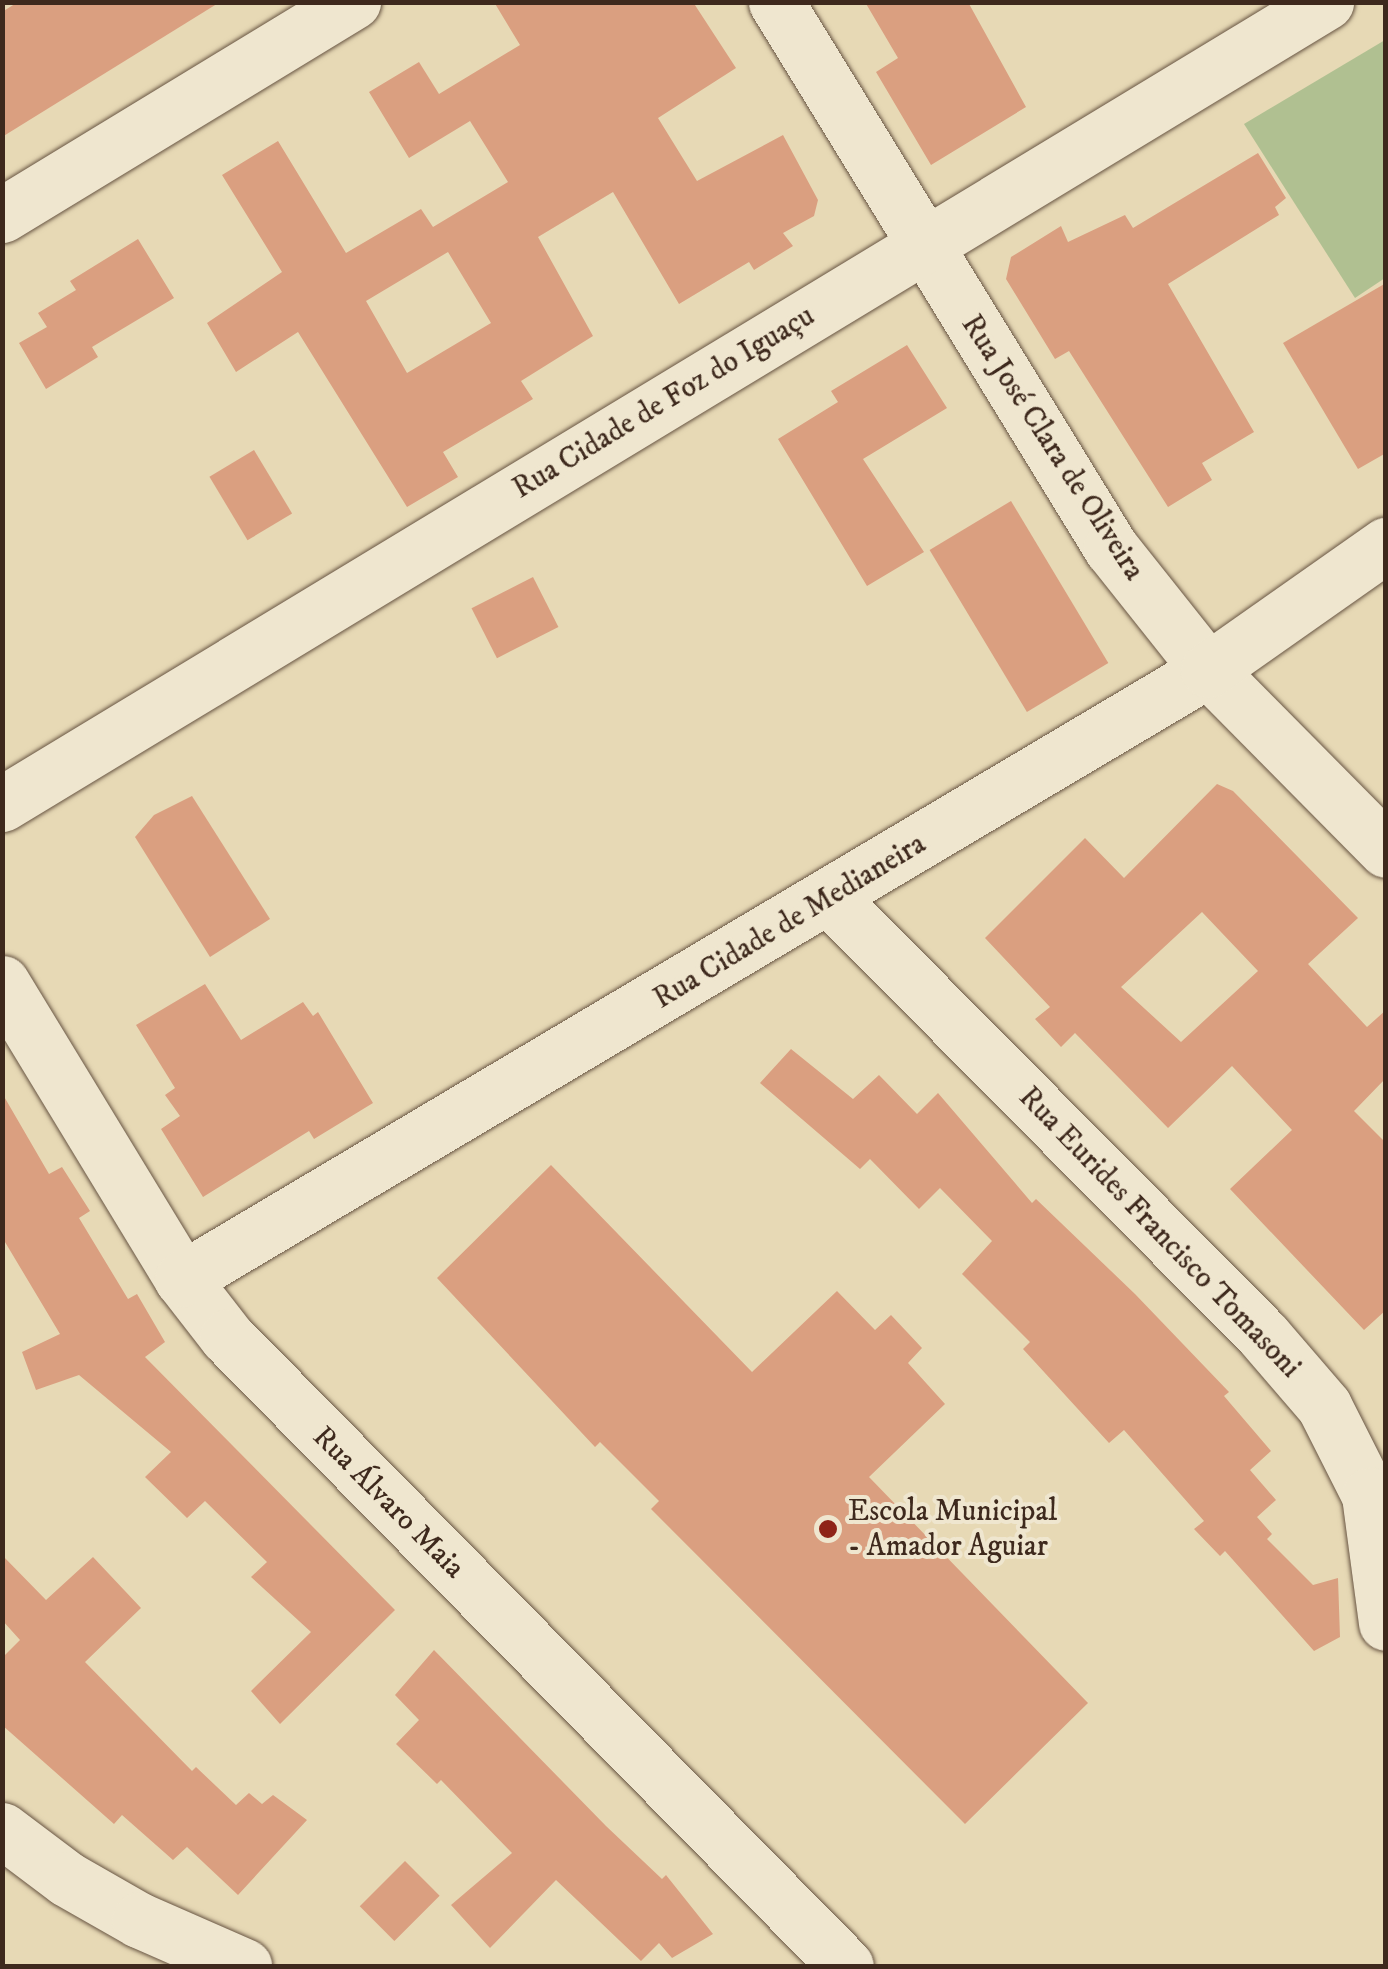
<!DOCTYPE html>
<meta charset="utf-8">
<style>
body{margin:0}
#map{position:relative;width:1388px;height:1969px;overflow:hidden;background:#e7d9b5;font-family:"IM FELL DW Pica",serif}
div>[style]{position:absolute}
.green>*{inset:0;background:#b0c091}
.building>*{inset:0;background:#da9f80;transform-origin:0 0}
.roads{filter:drop-shadow(0 0 2px #685543) drop-shadow(0 0 2px #685543)}
.minor>*{height:55px;margin:-27.5px;padding:0 27.5px;transform-origin:27.5px;border-radius:27.5px;background:#efe6cf}
.dots>*{width:28px;height:28px;translate:-50% -50%;box-sizing:border-box;border:5px solid #efe6cf;border-radius:50%}
span{translate:-50% -50%;white-space:nowrap;text-align:center;line-height:1.15;-webkit-text-stroke:8px #efe6cf;paint-order:stroke}
.street-label{font-size:30px;color:#3e291d}
.poi-label{font-size:30px;color:#3e291d}
.left{translate:0 -50%;text-align:left}
.frame{position:absolute;inset:0;border:5px solid #3e291d;pointer-events:none}
</style>
<div id="map">
<div class="green">
<div style="clip-path:polygon(1385px 40px,1385px 278px,1355px 298px,1244px 124px)"></div>
</div>
<div class="building">
<div style="clip-path:polygon(18px 2px,220px 2px,2px 137px,2px 12px)"></div>
<div style="clip-path:polygon(evenodd,494px 2px,693px 2px,736px 68px,658px 118px,697px 181px,783px 135px,818px 200px,814px 216px,783px 233px,793px 246px,754px 270px,749px 262px,679px 304px,613px 192px,538px 237px,593px 336px,521px 381px,533px 399px,443px 452px,458px 477px,407px 507px,298px 332px,236px 372px,207px 323px,282px 272px,222px 175px,278px 141px,346px 253px,421px 209px,433px 227px,508px 182px,470px 121px,409px 158px,369px 92px,419px 62px,439px 94px,520px 45px,494px 2px,448px 252px,491px 323px,407px 373px,366px 301px,448px 252px)"></div>
<div style="clip-path:polygon(865px 2px,968px 2px,1026px 107px,931px 165px,876px 72px,898px 58px)"></div>
<div style="clip-path:polygon(1258px 153px,1286px 198px,1275px 207px,1279px 215px,1168px 284px,1254px 432px,1202px 463px,1212px 480px,1168px 507px,1069px 351px,1055px 359px,1006px 279px,1011px 257px,1061px 226px,1068px 242px,1125px 215px,1133px 228px)"></div>
<div style="clip-path:polygon(138px 239px,174px 298px,92px 347px,98px 357px,46px 389px,19px 343px,47px 327px,38px 313px,76px 290px,70px 281px)"></div>
<div style="clip-path:polygon(1386px 283px,1386px 453px,1358px 469px,1283px 343px)"></div>
<div style="clip-path:polygon(907px 345px,947px 408px,863px 459px,924px 552px,867px 586px,778px 439px,838px 402px,831px 391px)"></div>
<div style="left:254px;top:450px;width:74px;height:52px;rotate:59deg"></div>
<div style="left:1011px;top:501px;width:189px;height:95px;rotate:59deg"></div>
<div style="left:533px;top:577px;width:56px;height:69px;rotate:63deg"></div>
<div style="clip-path:polygon(evenodd,1217px 784px,1233px 791px,1358px 918px,1308px 964px,1367px 1027px,1386px 1010px,1386px 1078px,1354px 1111px,1386px 1143px,1386px 1310px,1364px 1330px,1230px 1189px,1292px 1130px,1232px 1066px,1168px 1128px,1075px 1033px,1061px 1047px,1035px 1019px,1050px 1007px,985px 938px,1085px 838px,1124px 878px,1217px 784px,1202px 912px,1258px 971px,1181px 1042px,1121px 987px,1202px 912px)"></div>
<div style="clip-path:polygon(192px 796px,270px 919px,210px 957px,135px 837px,154px 815px)"></div>
<div style="clip-path:polygon(205px 984px,241px 1040px,303px 1002px,313px 1016px,318px 1012px,373px 1103px,314px 1139px,309px 1131px,203px 1197px,161px 1129px,180px 1116px,165px 1095px,175px 1088px,136px 1025px)"></div>
<div style="clip-path:polygon(791px 1049px,853px 1099px,879px 1075px,917px 1114px,938px 1093px,1032px 1203px,1036px 1199px,1135px 1294px,1229px 1392px,1224px 1396px,1271px 1451px,1250px 1470px,1276px 1500px,1257px 1517px,1272px 1534px,1267px 1539px,1313px 1585px,1338px 1578px,1340px 1637px,1314px 1651px,1225px 1551px,1220px 1556px,1194px 1529px,1204px 1521px,1124px 1430px,1109px 1443px,1023px 1349px,1030px 1342px,962px 1274px,992px 1241px,940px 1188px,919px 1209px,870px 1159px,860px 1169px,760px 1083px)"></div>
<div style="clip-path:polygon(2px 1093px,49px 1174px,62px 1167px,90px 1211px,79px 1218px,128px 1299px,137px 1294px,165px 1342px,145px 1357px,395px 1610px,280px 1724px,251px 1691px,311px 1632px,251px 1577px,267px 1562px,205px 1501px,187px 1518px,145px 1477px,171px 1452px,79px 1375px,36px 1390px,22px 1352px,60px 1334px,2px 1237px)"></div>
<div style="clip-path:polygon(551px 1165px,752px 1372px,837px 1291px,875px 1330px,891px 1315px,922px 1348px,908px 1363px,945px 1404px,869px 1477px,1088px 1703px,965px 1824px,651px 1509px,659px 1501px,600px 1442px,595px 1447px,437px 1278px)"></div>
<div style="clip-path:polygon(2px 1555px,46px 1600px,93px 1557px,141px 1608px,85px 1662px,192px 1771px,196px 1767px,236px 1805px,249px 1793px,262px 1804px,273px 1795px,307px 1820px,238px 1895px,187px 1847px,173px 1860px,122px 1815px,114px 1824px,2px 1725px,2px 1658px,20px 1640px,2px 1620px)"></div>
<div style="clip-path:polygon(434px 1650px,606px 1826px,662px 1879px,666px 1875px,713px 1934px,672px 1958px,659px 1943px,641px 1961px,556px 1880px,490px 1948px,451px 1905px,512px 1853px,441px 1780px,437px 1784px,396px 1744px,419px 1720px,395px 1695px)"></div>
<div style="left:405px;top:1861px;width:49px;height:64px;rotate:45deg"></div>
</div>
<div class="roads">
<div class="minor">
<div style="left:776px;top:2px;width:641px;rotate:58.47deg"></div>
<div style="left:1111px;top:548px;width:156px;rotate:51.5deg"></div>
<div style="left:1208px;top:670px;width:253px;rotate:45.3deg"></div>
<div style="left:2px;top:215px;width:411px;rotate:-31.3deg"></div>
<div style="left:2px;top:804px;width:1548px;rotate:-31.2deg"></div>
<div style="left:831px;top:899px;width:614px;rotate:45.26deg"></div>
<div style="left:1263px;top:1335px;width:94px;rotate:49.3deg"></div>
<div style="left:1324px;top:1406px;width:100px;rotate:63.2deg"></div>
<div style="left:1369px;top:1495px;width:129px;rotate:82.4deg"></div>
<div style="left:2px;top:983px;width:346px;rotate:58.7deg"></div>
<div style="left:182px;top:1279px;width:73px;rotate:52.2deg"></div>
<div style="left:227px;top:1337px;width:882px;rotate:45.46deg"></div>
<div style="left:182px;top:1279px;width:1193px;rotate:-30.69deg"></div>
<div style="left:1208px;top:670px;width:218px;rotate:-35.1deg"></div>
<div style="left:2px;top:1830px;width:81px;rotate:37deg"></div>
<div style="left:67px;top:1879px;width:83px;rotate:29.7deg"></div>
<div style="left:139px;top:1920px;width:115px;rotate:23.7deg"></div>
</div>
</div>
<div class="dots">
<div style="left:828px;top:1529px;background:#8f2418"></div>
</div>
<div class="street-label">
<span style="left:664px;top:403px;rotate:-31deg">Rua Cidade de Foz do Iguaçu</span>
<span style="left:1052px;top:448px;rotate:57deg">Rua José Clara de Oliveira</span>
<span style="left:790px;top:922px;rotate:-31deg">Rua Cidade de Medianeira</span>
<span style="left:1159px;top:1233px;rotate:46deg">Rua Eurides Francisco Tomasoni</span>
<span style="left:388px;top:1503px;rotate:45deg">Rua Álvaro Maia</span>
</div>
<div class="poi-label">
<span class="left" style="left:848px;top:1529px">Escola Municipal<br>- Amador Aguiar</span>
</div>
<div class="frame"></div>
</div>
